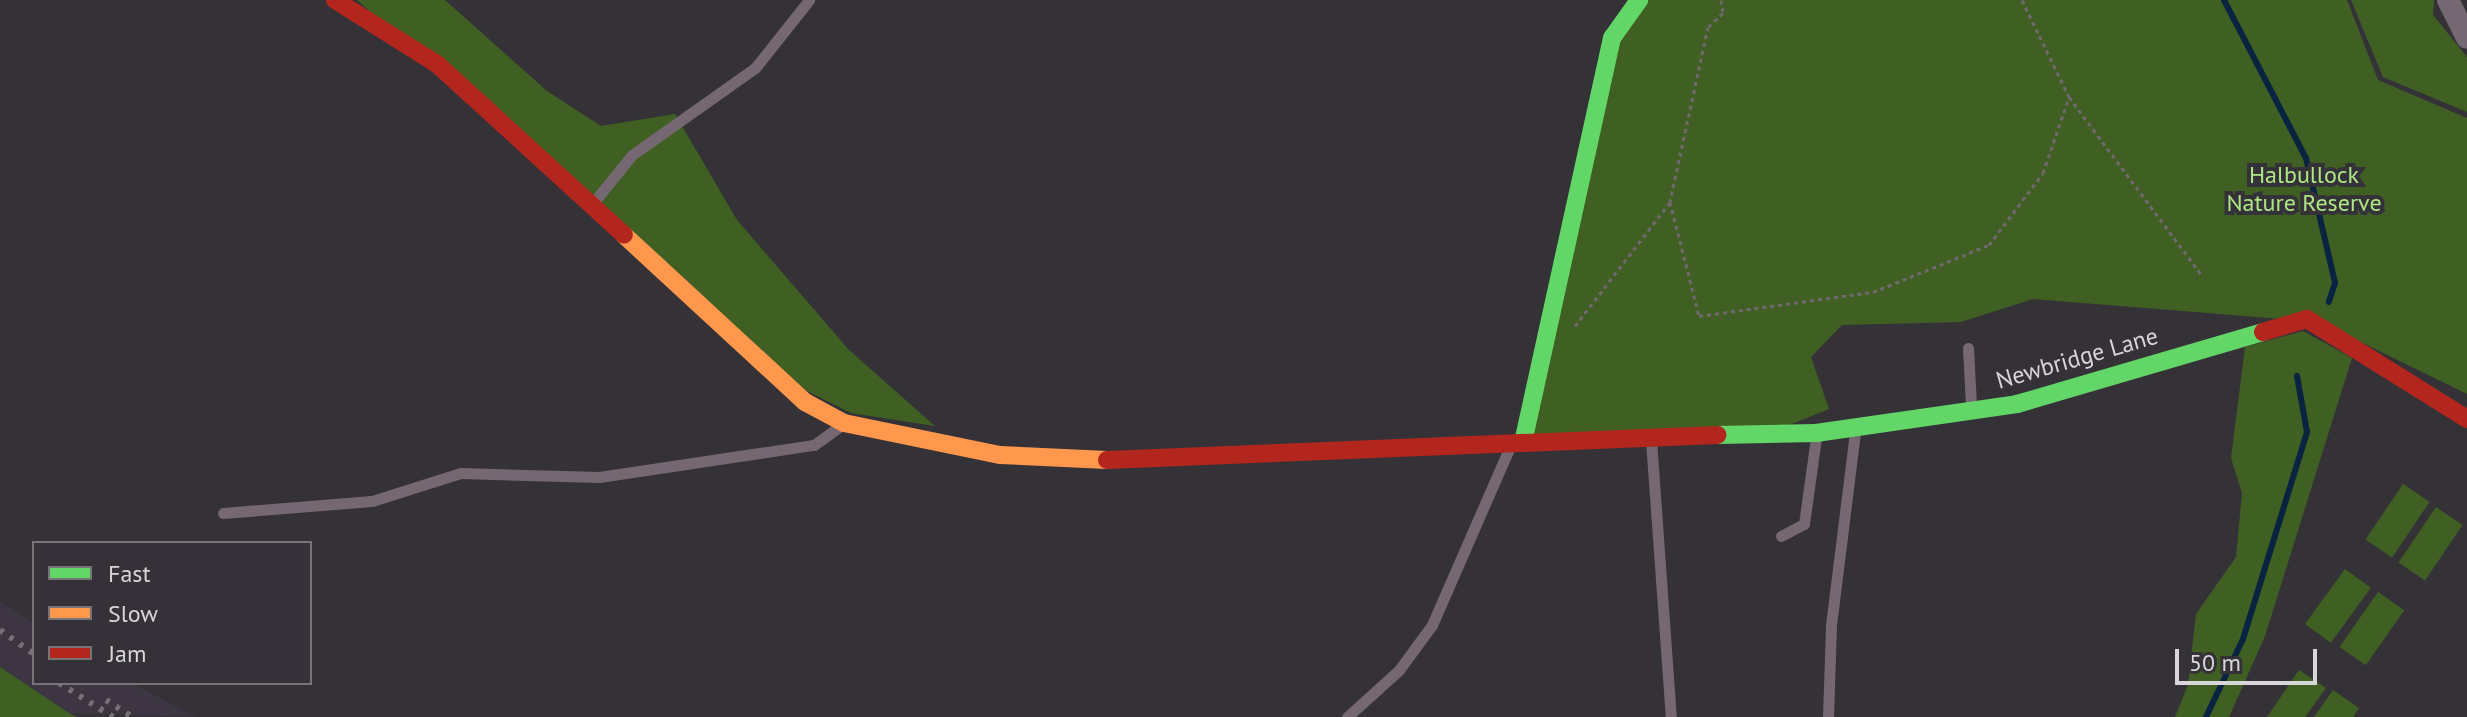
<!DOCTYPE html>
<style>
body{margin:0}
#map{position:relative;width:2467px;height:717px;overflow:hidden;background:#353237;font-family:"PT Sans",sans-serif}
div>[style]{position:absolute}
.built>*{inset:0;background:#3d3642}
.green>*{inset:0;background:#3f6022;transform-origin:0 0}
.stream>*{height:6px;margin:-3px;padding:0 3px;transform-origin:3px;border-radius:3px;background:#082440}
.path>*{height:3px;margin-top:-1.5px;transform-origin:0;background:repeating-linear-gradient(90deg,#71686f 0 4px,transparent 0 8px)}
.lane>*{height:11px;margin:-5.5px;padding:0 5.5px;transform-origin:5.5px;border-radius:5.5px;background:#766872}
.street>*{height:22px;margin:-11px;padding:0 11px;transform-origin:11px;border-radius:11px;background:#766872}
.fast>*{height:18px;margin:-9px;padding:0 9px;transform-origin:9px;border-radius:9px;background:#63d668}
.slow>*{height:18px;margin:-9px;padding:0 9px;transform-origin:9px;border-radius:9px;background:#ff974d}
.jam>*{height:18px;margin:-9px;padding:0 9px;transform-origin:9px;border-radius:9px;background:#b3261e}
.rail>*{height:6px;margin-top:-3px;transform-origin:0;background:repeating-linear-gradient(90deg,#776e76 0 4px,transparent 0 12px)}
span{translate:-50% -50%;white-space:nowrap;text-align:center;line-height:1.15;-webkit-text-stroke:8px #353138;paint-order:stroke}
.park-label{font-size:24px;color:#ade682}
.street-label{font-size:24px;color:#d8d6da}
.legend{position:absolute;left:32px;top:541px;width:280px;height:144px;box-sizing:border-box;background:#353138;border:2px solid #767379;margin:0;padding:10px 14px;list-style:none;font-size:24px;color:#d8d6da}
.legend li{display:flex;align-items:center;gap:16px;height:40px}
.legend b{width:40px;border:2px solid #767379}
.scale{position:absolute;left:2175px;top:649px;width:142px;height:36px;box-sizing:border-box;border:4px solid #d8d6da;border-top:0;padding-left:10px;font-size:24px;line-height:28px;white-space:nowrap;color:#d8d6da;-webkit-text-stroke:6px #353138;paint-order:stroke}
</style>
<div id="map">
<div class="built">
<div style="clip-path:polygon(0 602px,34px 623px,34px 683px,132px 683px,195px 717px,69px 713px,0 667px)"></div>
</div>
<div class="green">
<div style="clip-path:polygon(357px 0,445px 0,547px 91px,601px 126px,675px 114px,737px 220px,849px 350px,935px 426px,851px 413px,805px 390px)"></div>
<div style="clip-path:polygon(1639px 0,2347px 0,2378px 80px,2467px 118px,2467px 394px,2320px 322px,2033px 299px,1961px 322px,1842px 325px,1811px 357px,1829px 409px,1762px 436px,1524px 438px,1612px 38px)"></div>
<div style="clip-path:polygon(2351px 0,2434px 0,2433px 15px,2467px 57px,2467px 112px,2383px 77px)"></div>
<div style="clip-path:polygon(2303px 331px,2352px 358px,2265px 636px,2229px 717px,2175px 717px,2188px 685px,2196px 614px,2236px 557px,2242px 493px,2231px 458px,2245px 347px)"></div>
<div style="left:2403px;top:484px;width:32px;height:67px;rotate:34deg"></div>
<div style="left:2436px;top:507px;width:32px;height:67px;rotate:34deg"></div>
<div style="left:2345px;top:569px;width:32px;height:68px;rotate:36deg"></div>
<div style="left:2378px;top:592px;width:32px;height:67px;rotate:35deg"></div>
<div style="clip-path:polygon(0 667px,69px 713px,76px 717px,0 717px)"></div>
<div style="clip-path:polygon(2299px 670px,2326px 688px,2305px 717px,2267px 717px)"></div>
<div style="clip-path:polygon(2333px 690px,2359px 708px,2353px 717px,2314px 717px)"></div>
</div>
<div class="stream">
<div style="left:2224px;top:0;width:178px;rotate:62.6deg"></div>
<div style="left:2306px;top:158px;width:128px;rotate:76.9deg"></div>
<div style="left:2335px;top:283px;width:20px;rotate:108deg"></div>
<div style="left:2206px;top:717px;width:86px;rotate:-64.6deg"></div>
<div style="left:2243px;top:639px;width:217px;rotate:-72.8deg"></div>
<div style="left:2307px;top:432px;width:57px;rotate:-100.1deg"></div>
</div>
<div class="path">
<div style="left:1721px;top:0;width:13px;rotate:81deg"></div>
<div style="left:1723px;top:13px;width:21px;rotate:137deg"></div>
<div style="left:1708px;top:27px;width:179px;rotate:102.3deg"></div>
<div style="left:1670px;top:202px;width:118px;rotate:75.7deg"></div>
<div style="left:1699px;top:316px;width:176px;rotate:-7.9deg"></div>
<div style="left:1873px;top:292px;width:125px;rotate:-22.1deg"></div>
<div style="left:1989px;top:245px;width:90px;rotate:-53.1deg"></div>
<div style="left:2043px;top:173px;width:80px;rotate:-71.1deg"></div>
<div style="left:2022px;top:0;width:108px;rotate:64.1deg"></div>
<div style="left:2069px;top:97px;width:224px;rotate:53.3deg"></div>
<div style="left:1575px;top:326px;width:156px;rotate:-52.5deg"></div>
</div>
<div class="lane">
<div style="left:593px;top:203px;width:62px;rotate:-50.9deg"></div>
<div style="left:632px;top:155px;width:151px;rotate:-35.3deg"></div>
<div style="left:755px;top:68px;width:87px;rotate:-51.5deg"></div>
<div style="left:1968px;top:348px;width:58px;rotate:87deg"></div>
<div style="left:1651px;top:440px;width:278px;rotate:85.9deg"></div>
<div style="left:223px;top:513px;width:149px;rotate:-4.6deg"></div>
<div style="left:372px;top:501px;width:93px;rotate:-17.5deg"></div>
<div style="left:461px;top:473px;width:138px;rotate:1.7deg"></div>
<div style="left:599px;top:477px;width:217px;rotate:-8.5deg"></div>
<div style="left:814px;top:445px;width:32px;rotate:-36deg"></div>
<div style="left:1781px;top:536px;width:26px;rotate:-28deg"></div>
<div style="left:1804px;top:524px;width:87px;rotate:-82.1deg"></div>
<div style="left:1347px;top:717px;width:70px;rotate:-42.1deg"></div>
<div style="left:1399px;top:670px;width:56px;rotate:-53.7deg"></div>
<div style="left:1432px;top:625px;width:197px;rotate:-66.4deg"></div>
<div style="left:1828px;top:717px;width:92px;rotate:-88.1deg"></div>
<div style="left:1831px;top:625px;width:194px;rotate:-82.9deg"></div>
</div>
<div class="street">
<div style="left:2448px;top:0;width:42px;rotate:63.4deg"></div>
</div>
<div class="fast">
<div style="left:1717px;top:435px;width:99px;rotate:-1.2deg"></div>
<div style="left:1816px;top:433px;width:203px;rotate:-8.2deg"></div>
<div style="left:2017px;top:404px;width:256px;rotate:-16.3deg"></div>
<div style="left:1524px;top:438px;width:410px;rotate:-77.6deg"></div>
<div style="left:1612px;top:38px;width:47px;rotate:-54.6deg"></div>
</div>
<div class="slow">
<div style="left:624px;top:235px;width:246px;rotate:42.7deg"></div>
<div style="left:805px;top:402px;width:44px;rotate:28.3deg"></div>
<div style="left:844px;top:423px;width:159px;rotate:11.6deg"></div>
<div style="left:1000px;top:455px;width:107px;rotate:2.7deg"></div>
</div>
<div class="jam">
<div style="left:335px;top:0;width:120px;rotate:32.1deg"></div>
<div style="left:437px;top:64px;width:253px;rotate:42.4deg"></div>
<div style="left:2263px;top:332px;width:46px;rotate:-16.5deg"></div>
<div style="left:2307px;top:319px;width:189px;rotate:32deg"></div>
<div style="left:1107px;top:460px;width:611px;rotate:-2.35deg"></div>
</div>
<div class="rail">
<div style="left:0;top:630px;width:42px;rotate:35.2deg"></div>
<div style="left:59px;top:683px;width:64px;rotate:32.2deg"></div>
<div style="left:106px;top:700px;width:31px;rotate:33deg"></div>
</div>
<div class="park-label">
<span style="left:2304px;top:189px">Halbullock<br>Nature Reserve</span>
</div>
<div class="street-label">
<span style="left:2077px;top:358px;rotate:-16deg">Newbridge Lane</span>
</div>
<ul class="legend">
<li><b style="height:10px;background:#63d668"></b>Fast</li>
<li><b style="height:10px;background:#ff974d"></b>Slow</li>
<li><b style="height:10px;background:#b3261e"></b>Jam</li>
</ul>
<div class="scale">50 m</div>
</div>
